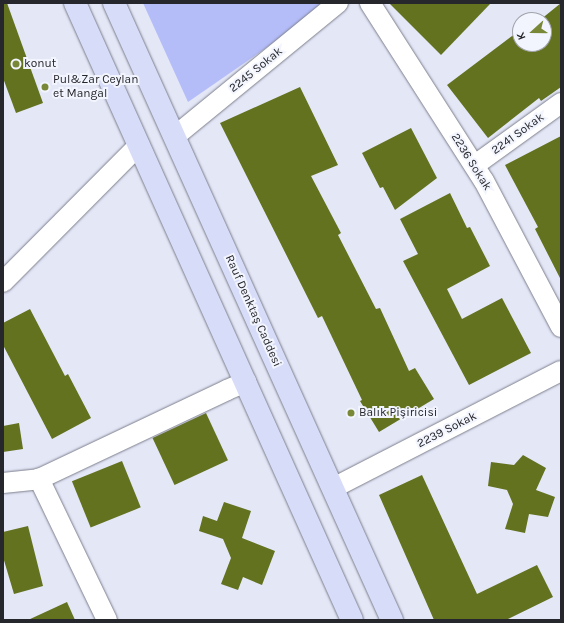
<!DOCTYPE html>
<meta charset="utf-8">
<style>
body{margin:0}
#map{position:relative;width:564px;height:623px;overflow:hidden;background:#e4e7f6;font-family:Karla,sans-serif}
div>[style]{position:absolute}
.green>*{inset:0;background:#b4bdf8}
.building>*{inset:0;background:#63721f;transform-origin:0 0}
.roads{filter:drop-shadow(0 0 1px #7c7f8c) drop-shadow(0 0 1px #7c7f8c)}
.street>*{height:20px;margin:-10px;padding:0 10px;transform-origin:10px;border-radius:10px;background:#fff}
.primary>*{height:22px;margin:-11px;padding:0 11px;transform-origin:11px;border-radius:11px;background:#d7dcf9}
.dots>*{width:11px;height:11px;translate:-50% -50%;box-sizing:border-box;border:2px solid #f3f5fe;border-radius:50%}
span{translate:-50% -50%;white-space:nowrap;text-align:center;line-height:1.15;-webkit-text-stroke:4px #f3f5fe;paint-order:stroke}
.poi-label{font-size:12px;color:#26272c}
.left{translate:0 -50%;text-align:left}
.street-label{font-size:12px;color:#26272c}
.frame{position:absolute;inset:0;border:4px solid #26272c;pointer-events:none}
.north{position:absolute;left:512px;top:12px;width:40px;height:40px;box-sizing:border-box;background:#f3f5fe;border:1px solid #a1a3aa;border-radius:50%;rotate:249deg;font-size:11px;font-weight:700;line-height:16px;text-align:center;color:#26272c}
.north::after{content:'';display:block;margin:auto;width:14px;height:18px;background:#788837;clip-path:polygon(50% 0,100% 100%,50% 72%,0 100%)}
</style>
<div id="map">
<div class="green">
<div style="clip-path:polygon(143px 3px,331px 3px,188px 102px)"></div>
</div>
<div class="building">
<div style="clip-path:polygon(3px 3px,7px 3px,43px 103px,16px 113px,3px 78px)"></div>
<div style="clip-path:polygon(389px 3px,491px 3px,441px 55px)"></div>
<div style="clip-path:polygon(561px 3px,561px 87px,541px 101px,539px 98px,488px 138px,447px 85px,520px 30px,520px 44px,544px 44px,544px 20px,540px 20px)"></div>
<div style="clip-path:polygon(300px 87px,338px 165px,311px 176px,341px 233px,338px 235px,376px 309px,380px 308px,409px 371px,415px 368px,434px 399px,379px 432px,360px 401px,362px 400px,322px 316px,318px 318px,220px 123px)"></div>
<div style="clip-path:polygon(411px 128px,437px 178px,395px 210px,383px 187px,380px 188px,362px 153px)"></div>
<div style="clip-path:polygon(561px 136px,561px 280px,535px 229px,538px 227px,505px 165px)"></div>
<div style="clip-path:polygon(450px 193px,467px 228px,470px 227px,490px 266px,447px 289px,462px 319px,502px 298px,531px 353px,469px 385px,403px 261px,418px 254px,400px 219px)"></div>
<div style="clip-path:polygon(30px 309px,65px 376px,68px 374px,91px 418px,52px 439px,3px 345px,3px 323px)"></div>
<div style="left:206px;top:413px;width:52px;height:59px;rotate:65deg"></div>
<div style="clip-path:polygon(19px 423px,23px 449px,3px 452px,3px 426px)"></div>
<div style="clip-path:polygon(523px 455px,546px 468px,536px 490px,555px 497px,548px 517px,529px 514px,525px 533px,505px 529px,513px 504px,507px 490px,488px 486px,491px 462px,514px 465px)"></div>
<div style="left:122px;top:461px;width:50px;height:54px;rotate:68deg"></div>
<div style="clip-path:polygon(422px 475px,477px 594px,537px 565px,553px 597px,506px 620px,434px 620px,379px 495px)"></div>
<div style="clip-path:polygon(224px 502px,251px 511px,242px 538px,275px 551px,262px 585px,243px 577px,238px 590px,221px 584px,231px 558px,223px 539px,199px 531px,203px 516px,217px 521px)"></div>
<div style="clip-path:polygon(28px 526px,43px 586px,14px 594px,3px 557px,3px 532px)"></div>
<div style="clip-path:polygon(67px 602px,75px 620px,28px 620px)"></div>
</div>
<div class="roads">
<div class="street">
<div style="left:370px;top:3px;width:211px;rotate:57.4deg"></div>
<div style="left:484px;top:181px;width:165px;rotate:62.2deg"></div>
<div style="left:174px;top:137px;width:212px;rotate:-39.3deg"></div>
<div style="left:475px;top:165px;width:106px;rotate:-35.8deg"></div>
<div style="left:3px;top:282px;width:193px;rotate:-45.2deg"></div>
<div style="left:3px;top:483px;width:36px;rotate:-6deg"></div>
<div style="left:333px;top:488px;width:256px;rotate:-27.2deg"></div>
<div style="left:107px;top:620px;width:157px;rotate:-115.7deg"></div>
<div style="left:39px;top:479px;width:208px;rotate:-25.3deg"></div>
<div style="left:227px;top:390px;width:21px;rotate:-23deg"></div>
</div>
<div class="primary">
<div style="left:75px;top:3px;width:676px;rotate:65.82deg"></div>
<div style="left:114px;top:3px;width:677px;rotate:65.75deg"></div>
</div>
</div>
<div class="dots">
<div style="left:16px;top:64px;background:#788837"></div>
<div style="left:45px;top:87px;background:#788837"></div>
<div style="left:351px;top:413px;background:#788837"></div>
</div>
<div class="poi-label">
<span class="left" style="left:24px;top:64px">konut</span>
<span class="left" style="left:53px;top:87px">Pul&amp;Zar Ceylan<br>et Mangal</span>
<span class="left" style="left:359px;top:413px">Balık Pişiricisi</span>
</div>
<div class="street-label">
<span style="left:256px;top:70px;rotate:-39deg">2245 Sokak</span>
<span style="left:518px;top:134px;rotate:-36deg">2241 Sokak</span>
<span style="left:471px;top:162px;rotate:58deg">2236 Sokak</span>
<span style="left:253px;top:311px;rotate:66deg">Rauf Denktaş Caddesi</span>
<span style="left:447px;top:430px;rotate:-27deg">2239 Sokak</span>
</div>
<div class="frame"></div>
<div class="north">K</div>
</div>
